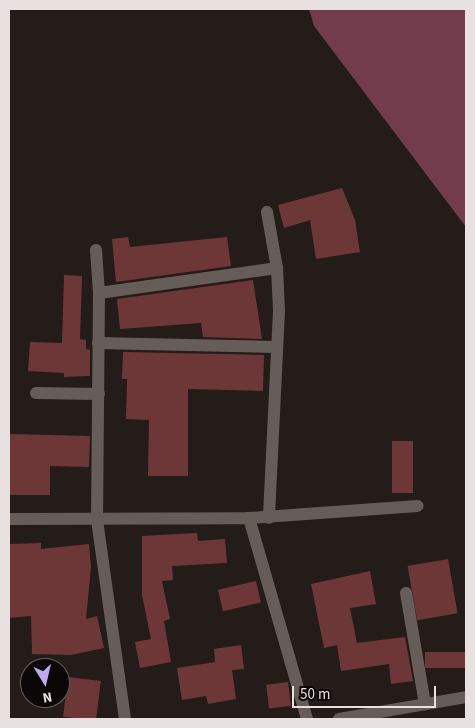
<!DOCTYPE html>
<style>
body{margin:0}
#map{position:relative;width:475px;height:728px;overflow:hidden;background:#241c19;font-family:"Source Sans 3",sans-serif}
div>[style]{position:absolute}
.water>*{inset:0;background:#723c4d}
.building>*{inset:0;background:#6e3737;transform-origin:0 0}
.minor>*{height:12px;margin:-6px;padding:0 6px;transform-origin:6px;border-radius:6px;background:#665c58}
span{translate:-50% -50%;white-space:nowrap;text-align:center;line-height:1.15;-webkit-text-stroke:4px #0b0706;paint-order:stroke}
.frame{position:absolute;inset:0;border:10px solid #e7e1df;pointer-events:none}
.north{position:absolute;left:20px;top:658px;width:50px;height:50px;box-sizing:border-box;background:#0b0706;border:1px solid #635e5d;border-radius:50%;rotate:171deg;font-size:14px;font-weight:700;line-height:20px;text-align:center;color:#e7e1df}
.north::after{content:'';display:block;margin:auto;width:18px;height:22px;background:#c2a7f2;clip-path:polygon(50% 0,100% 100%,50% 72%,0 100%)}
.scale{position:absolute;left:292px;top:686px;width:144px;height:22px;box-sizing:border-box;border:2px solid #e7e1df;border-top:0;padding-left:6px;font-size:15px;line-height:18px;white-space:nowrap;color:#e7e1df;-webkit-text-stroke:4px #0b0706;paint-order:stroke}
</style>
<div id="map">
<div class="water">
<div style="clip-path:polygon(309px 9px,466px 9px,466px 227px,314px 26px)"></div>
</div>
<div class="building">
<div style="clip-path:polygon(342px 188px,355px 220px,360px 252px,316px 259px,310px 220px,284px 228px,278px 205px)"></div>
<div style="clip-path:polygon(128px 237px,130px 247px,227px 237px,231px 266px,116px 282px,112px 239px)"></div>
<div style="clip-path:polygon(64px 275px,82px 276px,80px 339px,86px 340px,86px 349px,90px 350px,90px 376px,64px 377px,64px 373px,28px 371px,30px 342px,62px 343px)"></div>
<div style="clip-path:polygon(253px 280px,262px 339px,203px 337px,201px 323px,120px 329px,117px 299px)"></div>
<div style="clip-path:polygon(123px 352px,264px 355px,263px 391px,188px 389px,188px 476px,148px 476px,149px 420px,126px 419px,127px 379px,122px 379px)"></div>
<div style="clip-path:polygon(9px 434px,90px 436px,89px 467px,50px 466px,50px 495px,9px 495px)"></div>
<div style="left:392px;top:441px;width:21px;height:52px"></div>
<div style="clip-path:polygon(197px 533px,198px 541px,225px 539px,227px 563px,172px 566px,173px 580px,162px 581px,170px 619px,164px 621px,171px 662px,140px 668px,135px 642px,151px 639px,142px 595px,142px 536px)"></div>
<div style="clip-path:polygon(41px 543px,41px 549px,89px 544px,91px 567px,86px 619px,97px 616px,104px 648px,71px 655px,32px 654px,31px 616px,9px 618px,9px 544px)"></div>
<div style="left:448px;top:559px;width:55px;height:41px;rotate:80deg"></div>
<div style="clip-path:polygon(370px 571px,376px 604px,350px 608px,357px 643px,405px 637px,413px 681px,391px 684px,389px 664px,341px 671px,337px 645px,324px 648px,311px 584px)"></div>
<div style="left:256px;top:581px;width:22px;height:39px;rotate:77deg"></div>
<div style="clip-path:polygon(241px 645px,244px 669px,232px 670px,236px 699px,208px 704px,206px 696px,182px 700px,177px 668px,215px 662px,214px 649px)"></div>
<div style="left:466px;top:652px;width:16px;height:41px;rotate:90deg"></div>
<div style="left:68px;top:677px;width:33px;height:40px;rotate:7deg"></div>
<div style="left:288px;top:682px;width:24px;height:22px;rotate:83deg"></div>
</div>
<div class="minor">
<div style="left:267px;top:212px;width:57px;rotate:79.9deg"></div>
<div style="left:277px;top:268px;width:43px;rotate:87.3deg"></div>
<div style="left:279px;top:311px;width:207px;rotate:92.8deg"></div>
<div style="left:96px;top:250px;width:43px;rotate:86deg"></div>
<div style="left:99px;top:293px;width:227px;rotate:90.5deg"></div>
<div style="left:97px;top:520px;width:201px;rotate:82deg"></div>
<div style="left:99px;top:293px;width:180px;rotate:-8deg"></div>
<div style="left:98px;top:343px;width:178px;rotate:1.3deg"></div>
<div style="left:36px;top:393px;width:63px;rotate:0.9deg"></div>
<div style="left:249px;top:518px;width:209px;rotate:73.9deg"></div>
<div style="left:9px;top:519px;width:240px;rotate:-0.2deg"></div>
<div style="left:249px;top:518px;width:169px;rotate:-4.1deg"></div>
<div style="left:406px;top:593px;width:113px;rotate:80.3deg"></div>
<div style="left:339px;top:719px;width:129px;rotate:-9.8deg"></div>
</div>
<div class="frame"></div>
<div class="north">N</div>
<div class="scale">50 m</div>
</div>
